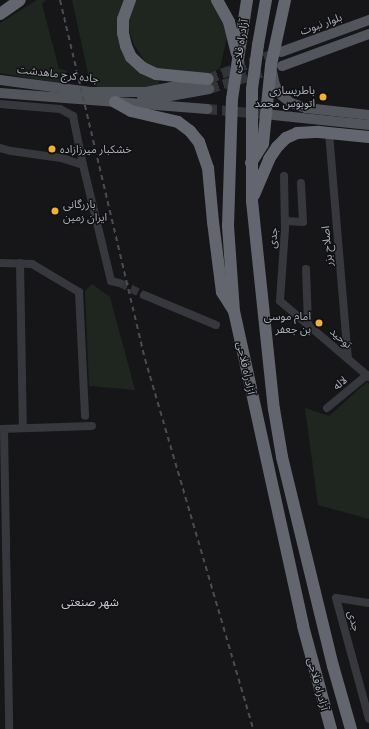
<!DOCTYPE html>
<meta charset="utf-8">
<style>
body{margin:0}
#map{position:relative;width:369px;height:729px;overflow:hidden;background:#161618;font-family:"IBM Plex Sans","Noto Sans Arabic",sans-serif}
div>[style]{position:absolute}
.green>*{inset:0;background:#1e261f}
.minor-tunnel>*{height:8px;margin-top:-4px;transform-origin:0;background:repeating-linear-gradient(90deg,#333438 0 8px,transparent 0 12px)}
.major-tunnel>*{height:10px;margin-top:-5px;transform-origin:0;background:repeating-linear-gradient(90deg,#333438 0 10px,transparent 0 15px)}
.minor>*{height:8px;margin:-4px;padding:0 4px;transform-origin:4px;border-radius:4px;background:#37383d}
.major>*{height:10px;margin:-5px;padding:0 5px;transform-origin:5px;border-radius:5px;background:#53555c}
.highway>*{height:12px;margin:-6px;padding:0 6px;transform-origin:6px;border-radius:6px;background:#63666e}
.rail>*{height:2px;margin-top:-1px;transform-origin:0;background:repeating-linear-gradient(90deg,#4a4c52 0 5px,transparent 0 9px)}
.dots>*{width:11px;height:11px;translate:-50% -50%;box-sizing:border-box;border:2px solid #111113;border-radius:50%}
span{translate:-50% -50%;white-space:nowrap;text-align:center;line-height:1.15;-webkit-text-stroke:3px #111113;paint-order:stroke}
.street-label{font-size:11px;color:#a8adb8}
.poi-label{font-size:11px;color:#a8adb8}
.right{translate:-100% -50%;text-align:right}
.left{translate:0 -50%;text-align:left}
.neighbourhood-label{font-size:12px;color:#c9ccd4}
</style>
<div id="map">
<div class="green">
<div style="clip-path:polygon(37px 0,46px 0,42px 4px,59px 69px,66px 70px,70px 85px,0 73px,0 23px)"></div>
<div style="clip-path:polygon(72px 0,123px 0,119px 18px,147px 76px,159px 81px,159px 85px,150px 87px,99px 88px,90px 82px)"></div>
<div style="clip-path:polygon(136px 0,213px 0,219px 7px,227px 37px,220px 68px,209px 75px,154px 71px,147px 64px,134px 45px,130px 33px,128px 15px)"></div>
<div style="clip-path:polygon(92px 284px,110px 297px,135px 390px,89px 386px,85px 291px)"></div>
<div style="clip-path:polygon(367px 382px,369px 384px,369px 519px,318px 505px,305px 408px,329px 416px)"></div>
</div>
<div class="minor-tunnel">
<div style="left:120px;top:283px;width:27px;rotate:27deg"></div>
</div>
<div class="major-tunnel">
<div style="left:208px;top:79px;width:76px;rotate:-20.8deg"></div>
<div style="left:209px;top:89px;width:70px;rotate:-17.4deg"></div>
<div style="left:207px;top:109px;width:66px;rotate:5.2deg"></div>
</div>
<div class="minor">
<div style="left:0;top:104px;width:60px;rotate:4.8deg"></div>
<div style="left:60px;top:109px;width:15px;rotate:28deg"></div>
<div style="left:73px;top:116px;width:50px;rotate:78.5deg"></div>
<div style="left:83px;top:165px;width:23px;rotate:-162deg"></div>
<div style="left:61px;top:158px;width:50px;rotate:-172deg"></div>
<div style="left:11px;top:151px;width:11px;rotate:-165deg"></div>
<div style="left:329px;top:133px;width:226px;rotate:85.2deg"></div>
<div style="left:83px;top:165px;width:119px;rotate:76.4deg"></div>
<div style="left:111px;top:281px;width:9px;rotate:13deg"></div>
<div style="left:284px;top:176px;width:53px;rotate:88.9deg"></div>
<div style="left:285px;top:229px;width:72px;rotate:94deg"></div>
<div style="left:280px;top:301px;width:117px;rotate:40.5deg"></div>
<div style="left:285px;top:221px;width:18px;rotate:3deg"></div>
<div style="left:303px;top:222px;width:39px;rotate:-93deg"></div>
<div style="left:0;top:263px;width:32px;rotate:2deg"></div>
<div style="left:32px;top:264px;width:55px;rotate:30.8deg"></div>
<div style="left:79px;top:292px;width:124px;rotate:87.2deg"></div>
<div style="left:20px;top:263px;width:165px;rotate:89deg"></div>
<div style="left:306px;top:269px;width:55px;rotate:87.9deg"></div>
<div style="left:144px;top:295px;width:78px;rotate:22.6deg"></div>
<div style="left:327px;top:408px;width:52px;rotate:-39.5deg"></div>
<div style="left:0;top:429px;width:92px;rotate:-1.9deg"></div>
<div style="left:4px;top:429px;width:300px;rotate:89deg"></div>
<div style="left:369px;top:603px;width:33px;rotate:-171deg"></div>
<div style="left:336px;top:598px;width:125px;rotate:74.7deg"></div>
</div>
<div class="major">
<div style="left:281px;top:52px;width:94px;rotate:-20deg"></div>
<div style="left:282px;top:66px;width:93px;rotate:-20.2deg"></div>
<div style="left:272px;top:71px;width:14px;rotate:78deg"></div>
<div style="left:275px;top:85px;width:10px;rotate:61deg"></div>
<div style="left:280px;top:94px;width:14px;rotate:39deg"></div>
<div style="left:291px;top:103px;width:16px;rotate:18deg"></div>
<div style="left:306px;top:108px;width:63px;rotate:6.3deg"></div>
<div style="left:0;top:80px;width:91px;rotate:7.6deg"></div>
<div style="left:90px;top:92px;width:56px"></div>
<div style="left:146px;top:92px;width:57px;rotate:-11.1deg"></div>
<div style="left:0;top:93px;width:208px;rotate:4.4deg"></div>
<div style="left:142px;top:99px;width:17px;rotate:-3deg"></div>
<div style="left:159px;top:98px;width:51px;rotate:-10.2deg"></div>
<div style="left:274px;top:115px;width:96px;rotate:6deg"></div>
</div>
<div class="highway">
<div style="left:130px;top:0;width:20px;rotate:110deg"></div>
<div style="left:123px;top:19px;width:14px;rotate:90deg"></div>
<div style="left:123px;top:33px;width:13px;rotate:77deg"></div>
<div style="left:126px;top:46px;width:12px;rotate:66deg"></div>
<div style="left:131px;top:57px;width:16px;rotate:43deg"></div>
<div style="left:143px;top:68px;width:14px;rotate:25deg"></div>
<div style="left:156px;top:74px;width:52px;rotate:5.5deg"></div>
<div style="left:217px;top:0;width:25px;rotate:61deg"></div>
<div style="left:229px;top:22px;width:32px;rotate:76deg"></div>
<div style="left:247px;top:0;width:100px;rotate:98.6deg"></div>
<div style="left:232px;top:99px;width:127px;rotate:91.8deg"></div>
<div style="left:228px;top:226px;width:85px;rotate:86deg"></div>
<div style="left:234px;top:311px;width:322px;rotate:77.6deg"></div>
<div style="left:303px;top:626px;width:107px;rotate:74.8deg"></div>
<div style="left:266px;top:0;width:46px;rotate:100.1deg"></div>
<div style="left:258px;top:45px;width:44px;rotate:97.8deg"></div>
<div style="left:252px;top:89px;width:112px;rotate:90deg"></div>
<div style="left:252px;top:201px;width:209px;rotate:84deg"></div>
<div style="left:274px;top:409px;width:49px;rotate:80.5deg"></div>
<div style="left:282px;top:457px;width:215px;rotate:76.3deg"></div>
<div style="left:333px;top:666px;width:66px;rotate:74.1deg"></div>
<div style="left:0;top:14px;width:24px;rotate:-35deg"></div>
<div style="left:115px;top:102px;width:18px;rotate:29deg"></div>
<div style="left:131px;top:111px;width:48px;rotate:13.2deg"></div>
<div style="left:178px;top:122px;width:15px;rotate:37deg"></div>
<div style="left:190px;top:131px;width:14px;rotate:51deg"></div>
<div style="left:199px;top:142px;width:28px;rotate:71deg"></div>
<div style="left:208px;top:168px;width:54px;rotate:84.7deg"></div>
<div style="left:213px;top:222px;width:71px;rotate:82.7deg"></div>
<div style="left:222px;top:292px;width:22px;rotate:58deg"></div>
<div style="left:251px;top:163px;width:22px;rotate:-58deg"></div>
<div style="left:263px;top:144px;width:79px;rotate:-84.2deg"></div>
<div style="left:271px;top:65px;width:66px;rotate:-77.8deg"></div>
<div style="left:254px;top:195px;width:39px;rotate:-67deg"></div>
<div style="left:269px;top:159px;width:14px;rotate:-56deg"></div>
<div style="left:277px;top:147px;width:13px;rotate:-45deg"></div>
<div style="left:286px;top:138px;width:12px;rotate:-24deg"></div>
<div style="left:297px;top:133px;width:22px;rotate:-3deg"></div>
<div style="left:319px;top:132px;width:50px;rotate:5.7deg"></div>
</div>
<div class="rail">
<div style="left:60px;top:0;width:369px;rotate:76.7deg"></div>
<div style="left:145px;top:359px;width:385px;rotate:73.7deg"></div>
</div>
<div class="dots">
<div style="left:323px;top:97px;background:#f2b134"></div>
<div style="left:52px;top:149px;background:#f2b134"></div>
<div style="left:55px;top:211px;background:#f2b134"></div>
<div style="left:319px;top:323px;background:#f2b134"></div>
</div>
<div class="street-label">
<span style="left:321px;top:24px;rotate:-20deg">بلوار نبوت</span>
<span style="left:240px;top:46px;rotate:-81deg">آزادراه فلاحی</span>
<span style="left:58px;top:74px;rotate:7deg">جاده کرج ماهدشت</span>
<span style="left:273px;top:238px;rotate:-85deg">جدی</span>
<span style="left:327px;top:246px;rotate:-95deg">اصلاح بزر</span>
<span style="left:341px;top:338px;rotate:41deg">توحید</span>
<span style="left:246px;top:368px;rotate:78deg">آزادراه فلاحی</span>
<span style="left:340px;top:383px;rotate:-39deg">لاله</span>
<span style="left:354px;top:621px;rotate:75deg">جدی</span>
<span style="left:318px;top:684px;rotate:75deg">آزادراه فلاحی</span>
</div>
<div class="poi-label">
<span class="right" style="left:315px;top:97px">باطریسازی<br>اتوبوس محمد</span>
<span class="left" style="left:60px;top:149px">خشکبار میرزازاده</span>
<span class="left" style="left:63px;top:211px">بازرگانی<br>ایران زمین</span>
<span class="right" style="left:311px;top:323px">امام موسی<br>بن جعفر</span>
</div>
<div class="neighbourhood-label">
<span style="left:90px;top:602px">شهر صنعتی</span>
</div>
</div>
